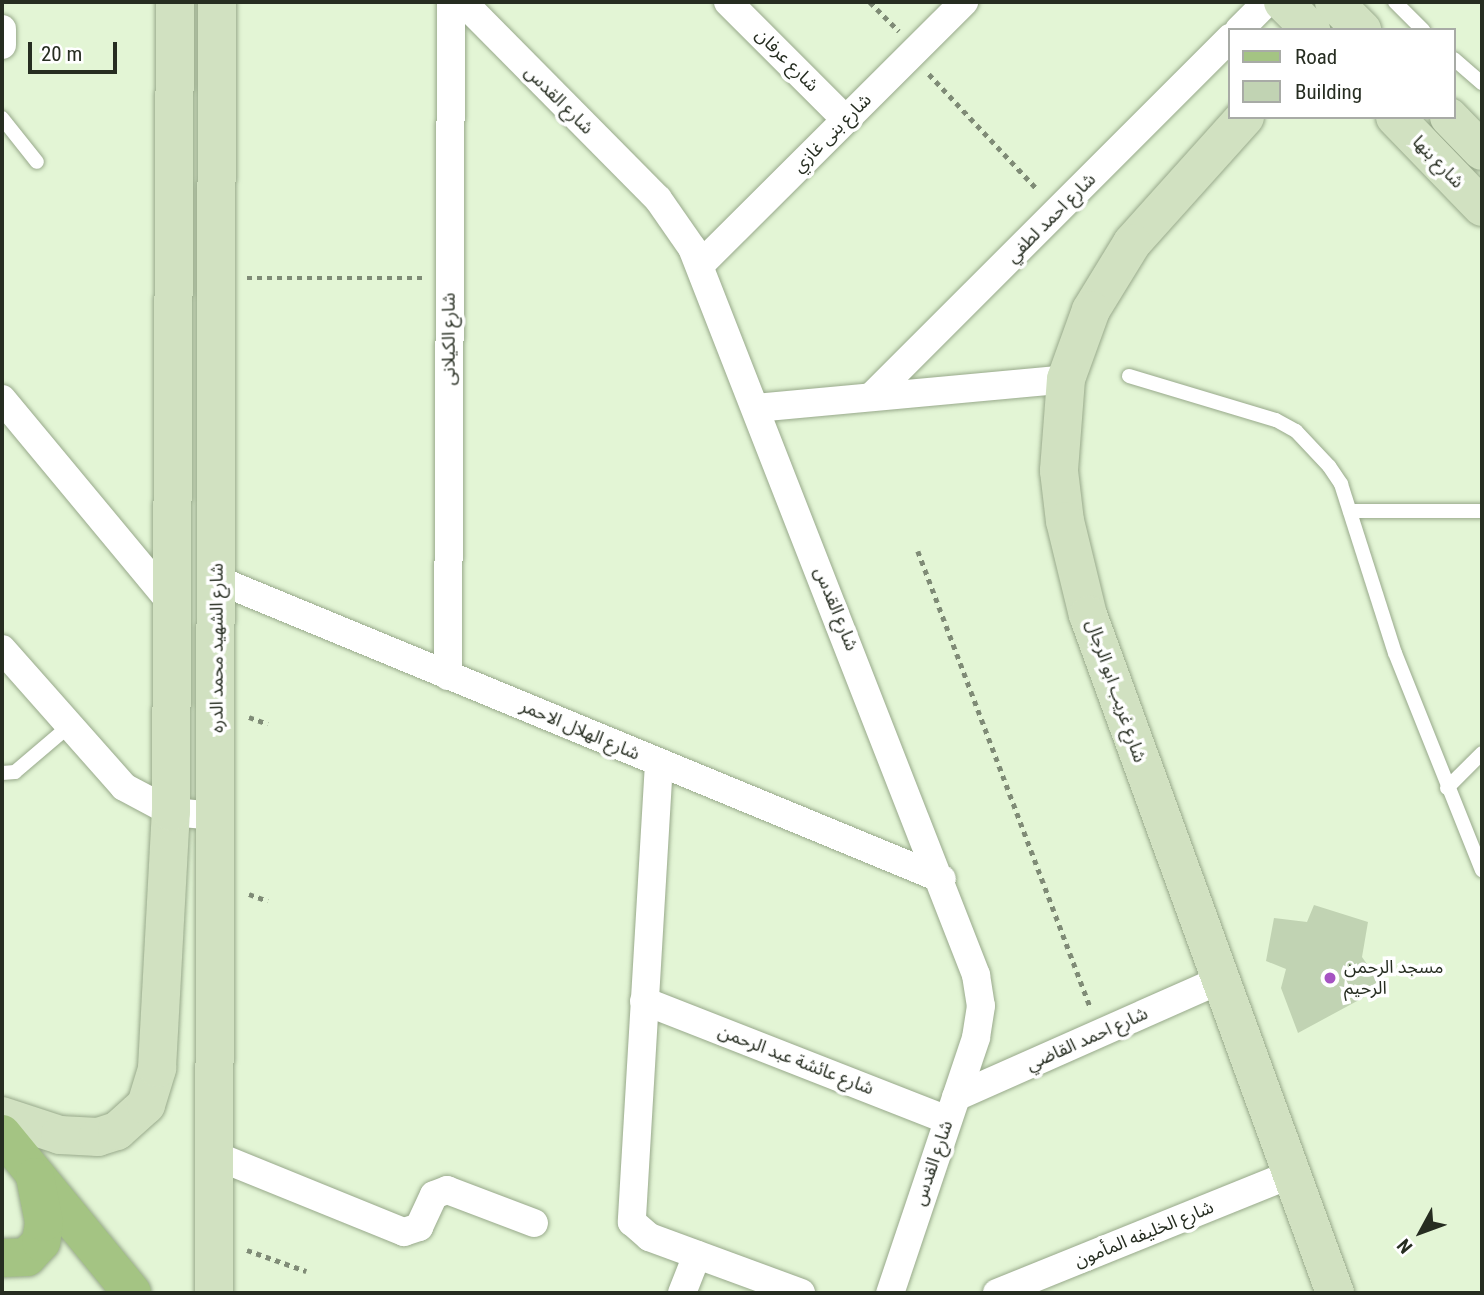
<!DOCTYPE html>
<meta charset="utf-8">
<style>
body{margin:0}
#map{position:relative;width:1484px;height:1295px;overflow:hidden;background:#e3f5d5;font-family:"Roboto Condensed","Noto Sans Arabic",sans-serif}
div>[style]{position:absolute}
.building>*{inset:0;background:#c1d3b3}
.path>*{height:4.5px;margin-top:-2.25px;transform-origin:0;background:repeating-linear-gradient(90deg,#7f8b76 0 5px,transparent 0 10px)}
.roads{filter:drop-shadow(0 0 2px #98a98b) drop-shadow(0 0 2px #98a98b)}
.lane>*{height:14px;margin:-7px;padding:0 7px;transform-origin:7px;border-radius:7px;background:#fff}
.street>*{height:28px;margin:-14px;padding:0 14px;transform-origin:14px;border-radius:14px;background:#fff}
.secondary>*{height:38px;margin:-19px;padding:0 19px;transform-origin:19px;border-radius:19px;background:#d1e1c1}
.primary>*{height:38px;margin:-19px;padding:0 19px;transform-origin:19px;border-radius:19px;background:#a4c483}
.dots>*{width:19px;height:19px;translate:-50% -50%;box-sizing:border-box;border:4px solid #fff;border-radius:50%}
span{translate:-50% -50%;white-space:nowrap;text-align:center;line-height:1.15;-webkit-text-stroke:7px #fff;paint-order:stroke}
.street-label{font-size:18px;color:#262d21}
.poi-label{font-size:18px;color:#262d21}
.left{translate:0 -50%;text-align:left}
.frame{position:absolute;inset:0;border:4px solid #262d21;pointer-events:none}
.legend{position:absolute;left:1228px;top:28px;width:228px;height:91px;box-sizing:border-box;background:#fff;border:2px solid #a8aba6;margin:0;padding:9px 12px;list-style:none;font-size:21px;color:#262d21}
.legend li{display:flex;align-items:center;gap:14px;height:35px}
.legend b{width:35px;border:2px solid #a8aba6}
.north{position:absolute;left:1386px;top:1197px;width:70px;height:70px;-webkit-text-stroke:5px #fff;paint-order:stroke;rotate:229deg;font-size:19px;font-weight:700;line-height:28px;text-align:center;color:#262d21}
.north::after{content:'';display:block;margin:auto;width:24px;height:32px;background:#262d21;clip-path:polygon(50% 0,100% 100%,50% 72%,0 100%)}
.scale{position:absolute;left:28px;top:42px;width:89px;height:32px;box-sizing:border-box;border:4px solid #262d21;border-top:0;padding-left:9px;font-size:21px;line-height:24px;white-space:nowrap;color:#262d21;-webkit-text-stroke:5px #fff;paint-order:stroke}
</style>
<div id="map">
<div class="building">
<div style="clip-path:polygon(1314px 905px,1368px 922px,1362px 957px,1383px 987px,1298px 1033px,1281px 988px,1286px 969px,1266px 961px,1274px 918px,1307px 922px)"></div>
</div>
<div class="path">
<div style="left:870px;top:2px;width:41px;rotate:45deg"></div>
<div style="left:929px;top:74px;width:159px;rotate:46.8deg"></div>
<div style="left:247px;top:278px;width:177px"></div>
<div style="left:918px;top:551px;width:489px;rotate:69.3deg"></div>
<div style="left:249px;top:717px;width:20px;rotate:20deg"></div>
<div style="left:249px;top:894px;width:20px;rotate:20deg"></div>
<div style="left:247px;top:1250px;width:63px;rotate:19.6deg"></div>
</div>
<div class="roads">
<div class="lane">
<div style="left:1395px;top:2px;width:40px;rotate:45deg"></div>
<div style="left:1454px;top:59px;width:37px;rotate:41deg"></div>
<div style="left:2px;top:118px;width:56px;rotate:51.5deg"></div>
<div style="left:1129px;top:376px;width:153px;rotate:16.7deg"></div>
<div style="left:1276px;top:420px;width:23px;rotate:29deg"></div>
<div style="left:1296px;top:431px;width:48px;rotate:46.7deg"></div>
<div style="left:1329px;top:466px;width:22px;rotate:56deg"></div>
<div style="left:1341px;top:484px;width:177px;rotate:72.3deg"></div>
<div style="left:1395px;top:653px;width:234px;rotate:68.2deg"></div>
<div style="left:1350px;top:511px;width:132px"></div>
<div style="left:2px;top:773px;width:13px;rotate:-4deg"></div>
<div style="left:15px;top:772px;width:71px;rotate:-40.4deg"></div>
<div style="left:1447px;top:788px;width:49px;rotate:-45deg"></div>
</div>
<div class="street">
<div style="left:463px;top:2px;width:277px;rotate:45.3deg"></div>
<div style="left:658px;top:199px;width:60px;rotate:55.2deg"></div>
<div style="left:692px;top:248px;width:781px;rotate:68.66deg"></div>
<div style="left:976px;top:975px;width:31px;rotate:81deg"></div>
<div style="left:981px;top:1006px;width:32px;rotate:99deg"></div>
<div style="left:976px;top:1038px;width:269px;rotate:108.6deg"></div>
<div style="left:728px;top:2px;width:165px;rotate:45deg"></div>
<div style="left:2px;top:29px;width:16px;rotate:90deg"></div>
<div style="left:1239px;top:30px;width:40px;rotate:-45deg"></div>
<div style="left:700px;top:265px;width:373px;rotate:-44.9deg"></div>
<div style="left:871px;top:397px;width:508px;rotate:-45deg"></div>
<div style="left:2px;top:399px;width:269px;rotate:50.3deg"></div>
<div style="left:756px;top:408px;width:311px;rotate:-5.3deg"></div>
<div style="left:218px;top:580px;width:783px;rotate:22.44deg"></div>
<div style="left:2px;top:649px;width:184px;rotate:48.5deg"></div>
<div style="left:124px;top:787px;width:53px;rotate:28deg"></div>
<div style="left:171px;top:812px;width:46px;rotate:5deg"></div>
<div style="left:448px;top:676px;width:674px;rotate:-89.74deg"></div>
<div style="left:659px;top:763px;width:460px;rotate:93.4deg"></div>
<div style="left:632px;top:1222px;width:23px;rotate:41deg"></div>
<div style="left:649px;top:1237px;width:162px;rotate:20.2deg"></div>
<div style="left:644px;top:1001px;width:326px;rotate:21.4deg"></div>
<div style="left:956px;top:1097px;width:287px;rotate:-23.9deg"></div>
<div style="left:214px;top:1155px;width:205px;rotate:22.1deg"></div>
<div style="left:404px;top:1232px;width:16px;rotate:-18deg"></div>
<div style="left:419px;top:1227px;width:35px;rotate:-65deg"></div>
<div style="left:434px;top:1195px;width:14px;rotate:-21deg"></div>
<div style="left:447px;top:1190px;width:93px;rotate:20.8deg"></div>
<div style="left:682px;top:1293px;width:41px;rotate:-68.5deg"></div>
<div style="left:997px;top:1293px;width:317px;rotate:-22deg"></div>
</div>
<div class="secondary">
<div style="left:1283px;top:2px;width:40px;rotate:45deg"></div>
<div style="left:1334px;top:2px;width:40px;rotate:45deg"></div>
<div style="left:1245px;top:117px;width:169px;rotate:131.9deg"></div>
<div style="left:1132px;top:243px;width:79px;rotate:121.5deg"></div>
<div style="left:1091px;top:310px;width:73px;rotate:109.9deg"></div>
<div style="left:1066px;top:379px;width:92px;rotate:94.4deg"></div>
<div style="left:1059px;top:471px;width:50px;rotate:83.2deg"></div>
<div style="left:1065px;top:521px;width:97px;rotate:76.3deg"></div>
<div style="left:1088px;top:615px;width:722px;rotate:69.98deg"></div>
<div style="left:1395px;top:117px;width:125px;rotate:46deg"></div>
<div style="left:1449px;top:117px;width:47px;rotate:45.9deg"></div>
<div style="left:2px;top:1116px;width:61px;rotate:18.1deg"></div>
<div style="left:60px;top:1135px;width:38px;rotate:3deg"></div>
<div style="left:98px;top:1137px;width:20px;rotate:-18deg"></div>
<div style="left:117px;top:1131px;width:39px;rotate:-42deg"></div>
<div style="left:146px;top:1105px;width:39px;rotate:-73deg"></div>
<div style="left:157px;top:1068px;width:256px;rotate:-86.9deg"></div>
<div style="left:171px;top:812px;width:810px;rotate:-89.72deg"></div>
<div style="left:214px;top:1293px;width:1291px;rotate:-89.87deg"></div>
</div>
<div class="primary">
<div style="left:2px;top:1134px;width:205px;rotate:50.7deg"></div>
<div style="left:2px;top:1258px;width:25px;rotate:-2deg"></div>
<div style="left:27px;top:1257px;width:21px;rotate:-47deg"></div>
<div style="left:41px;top:1242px;width:20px;rotate:-81deg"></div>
<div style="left:44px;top:1222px;width:46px;rotate:-101.3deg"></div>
</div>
</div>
<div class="dots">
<div style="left:1330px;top:978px;background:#a653c2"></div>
</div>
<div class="street-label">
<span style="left:787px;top:60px;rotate:45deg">شارع عرفان</span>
<span style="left:559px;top:100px;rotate:45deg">شارع القدس</span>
<span style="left:832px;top:133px;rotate:-45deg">شارع بنى غازي</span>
<span style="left:1438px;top:162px;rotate:46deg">شارع بنها</span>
<span style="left:1051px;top:218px;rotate:-45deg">شارع احمد لطفي</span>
<span style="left:449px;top:339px;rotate:-90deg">شارع الكيلانى</span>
<span style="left:836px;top:609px;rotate:68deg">شارع القدس</span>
<span style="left:217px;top:648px;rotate:-90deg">شارع الشهيد محمد الدره</span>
<span style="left:1116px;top:691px;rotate:71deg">شارع غريب ابو الرجال</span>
<span style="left:580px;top:730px;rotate:23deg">شارع الهلال الاحمر</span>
<span style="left:1087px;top:1039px;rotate:-24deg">شارع احمد القاضي</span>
<span style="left:796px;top:1060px;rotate:21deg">شارع عائشة عبد الرحمن</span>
<span style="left:933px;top:1163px;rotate:-71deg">شارع القدس</span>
<span style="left:1144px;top:1234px;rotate:-22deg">شارع الخليفه المأمون</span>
</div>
<div class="poi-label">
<span class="left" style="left:1344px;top:978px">مسجد الرحمن<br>الرحيم</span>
</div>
<div class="frame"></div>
<ul class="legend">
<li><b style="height:9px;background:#a4c483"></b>Road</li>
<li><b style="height:19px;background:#c1d3b3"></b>Building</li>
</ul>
<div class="north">N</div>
<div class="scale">20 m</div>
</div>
